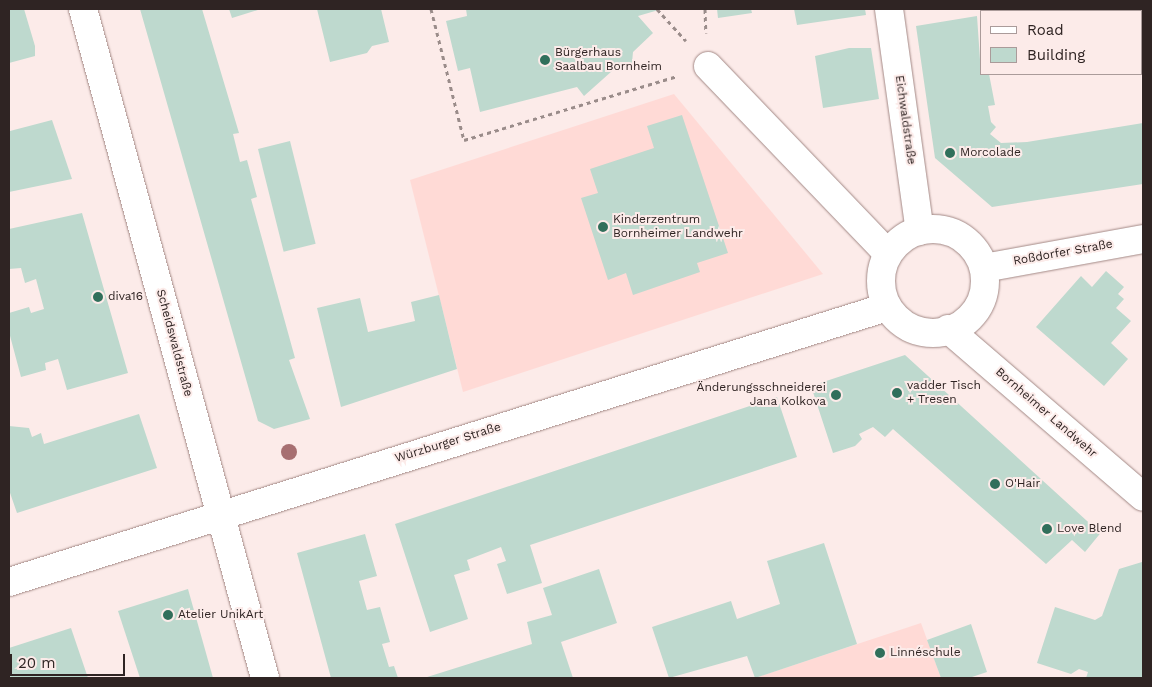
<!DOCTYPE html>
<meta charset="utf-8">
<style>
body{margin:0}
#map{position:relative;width:1152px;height:687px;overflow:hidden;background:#fcebe9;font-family:"Work Sans",sans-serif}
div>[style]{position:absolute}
.built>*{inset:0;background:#ffdad6}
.building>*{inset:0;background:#bed9ce;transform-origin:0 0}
.path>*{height:3px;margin-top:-1.5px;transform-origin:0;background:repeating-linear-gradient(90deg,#9a8c8a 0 4px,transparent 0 8px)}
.roads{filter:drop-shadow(0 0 1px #a38986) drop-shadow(0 0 1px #a38986)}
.minor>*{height:28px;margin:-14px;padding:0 14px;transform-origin:14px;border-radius:14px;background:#fff}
.minor>.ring{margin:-14px;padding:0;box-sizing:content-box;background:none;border:28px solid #fff;border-radius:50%}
.trees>*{width:16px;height:16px;margin:-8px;border-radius:50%;background:#a76f71}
.dots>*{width:14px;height:14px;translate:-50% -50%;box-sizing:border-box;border:2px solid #fcebe9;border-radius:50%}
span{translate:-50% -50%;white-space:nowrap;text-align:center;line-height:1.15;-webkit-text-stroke:4px #fcebe9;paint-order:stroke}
.poi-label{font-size:12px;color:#2f2423}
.left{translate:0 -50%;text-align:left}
.right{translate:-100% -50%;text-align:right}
.street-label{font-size:12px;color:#2f2423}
.frame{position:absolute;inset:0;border:10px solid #2f2423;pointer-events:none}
.legend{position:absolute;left:980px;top:10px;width:162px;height:65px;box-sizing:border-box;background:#fcebe9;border:1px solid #aa9b9a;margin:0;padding:6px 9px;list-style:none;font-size:15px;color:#2f2423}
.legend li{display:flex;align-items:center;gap:10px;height:25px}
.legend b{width:25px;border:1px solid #aa9b9a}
.scale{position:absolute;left:10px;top:654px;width:115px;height:22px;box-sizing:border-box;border:2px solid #2f2423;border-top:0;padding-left:6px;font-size:15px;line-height:18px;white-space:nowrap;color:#2f2423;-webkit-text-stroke:4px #fcebe9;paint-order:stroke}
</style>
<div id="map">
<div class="built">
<div style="clip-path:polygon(1096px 9px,1143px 9px,1143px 60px,1141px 11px)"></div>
<div style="clip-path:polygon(674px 94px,823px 274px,463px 392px,410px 180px)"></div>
<div style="clip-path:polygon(921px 623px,941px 678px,754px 678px,800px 663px)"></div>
</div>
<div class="building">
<div style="clip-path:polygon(9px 9px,24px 9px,35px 46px,35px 56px,9px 63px)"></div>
<div style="clip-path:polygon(140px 9px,202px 9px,239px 133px,233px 134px,240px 162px,247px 160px,257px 197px,251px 199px,295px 358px,289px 360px,310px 419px,274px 429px,258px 421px)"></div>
<div style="clip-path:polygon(229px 9px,261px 9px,232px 18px)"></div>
<div style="clip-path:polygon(317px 9px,381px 9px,389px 42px,372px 46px,367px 53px,330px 62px)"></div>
<div style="clip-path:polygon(466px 9px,662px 9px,638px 16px,653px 33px,633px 52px,632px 63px,621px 63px,584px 96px,577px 87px,480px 112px,470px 68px,458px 71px,446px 21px,467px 16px)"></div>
<div style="clip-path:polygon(717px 9px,751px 9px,752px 13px,718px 18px)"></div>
<div style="clip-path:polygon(794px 9px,865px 9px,866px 15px,797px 25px)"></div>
<div style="clip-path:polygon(1046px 9px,1073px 9px,1046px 11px)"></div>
<div style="clip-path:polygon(977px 16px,981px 74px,989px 74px,995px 105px,988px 106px,991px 122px,996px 127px,990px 134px,1001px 143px,1027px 142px,1143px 123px,1143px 184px,992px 207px,935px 158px,916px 26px)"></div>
<div style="clip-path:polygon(849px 48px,871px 48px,879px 99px,823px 108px,815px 56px)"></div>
<div style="clip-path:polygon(682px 115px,728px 253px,697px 263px,700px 272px,633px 295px,626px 273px,608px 280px,581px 198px,598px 193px,590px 169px,654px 148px,647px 126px)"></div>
<div style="clip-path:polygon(52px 120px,72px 179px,9px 192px,10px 131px)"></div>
<div style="left:290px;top:141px;width:106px;height:33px;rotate:76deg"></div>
<div style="clip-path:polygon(82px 213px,128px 373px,67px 390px,58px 359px,45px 363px,46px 370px,21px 377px,9px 332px,9px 313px,29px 307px,31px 313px,44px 309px,36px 279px,25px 283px,21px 268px,9px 269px,9px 229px)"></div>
<div style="clip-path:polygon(1106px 271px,1124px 287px,1118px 294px,1124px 299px,1116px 308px,1131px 321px,1111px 343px,1128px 359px,1104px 386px,1036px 327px,1081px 276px,1092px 287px)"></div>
<div style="clip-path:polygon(439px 295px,457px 369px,341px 407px,317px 308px,360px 298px,368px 332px,415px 321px,411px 302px)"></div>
<div style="clip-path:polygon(905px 355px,1098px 531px,1103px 530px,1085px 552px,1072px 540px,1046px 564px,893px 429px,885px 437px,873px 427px,859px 434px,862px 439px,855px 446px,833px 453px,811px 386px)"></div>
<div style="clip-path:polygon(777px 397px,797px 457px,530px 545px,542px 583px,507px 594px,497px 564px,506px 561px,501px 547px,467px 560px,470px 570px,454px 575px,468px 619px,430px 632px,395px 524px)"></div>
<div style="clip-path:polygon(139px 414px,157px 468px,17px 513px,9px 490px,9px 426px,29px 428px,32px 437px,41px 433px,44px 444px)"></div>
<div style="clip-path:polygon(365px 534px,377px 576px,359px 581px,367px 610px,380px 607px,390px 642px,382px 644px,389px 667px,394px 666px,398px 678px,331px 678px,297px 553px)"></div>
<div style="clip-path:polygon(824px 543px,857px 644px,755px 678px,747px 656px,669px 678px,652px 627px,731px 601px,737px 619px,780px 604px,767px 561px)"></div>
<div style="clip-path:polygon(1142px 562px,1143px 678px,1086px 678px,1088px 672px,1079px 669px,1071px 674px,1037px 663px,1055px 607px,1095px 620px,1102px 616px,1119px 569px)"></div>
<div style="clip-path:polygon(599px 569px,617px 623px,561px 642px,573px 678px,424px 678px,532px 644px,527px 622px,552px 615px,543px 588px)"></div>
<div style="clip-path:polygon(188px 589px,213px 678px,140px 678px,118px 611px)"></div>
<div style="clip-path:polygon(971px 624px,987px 672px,969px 678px,941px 678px,927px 640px)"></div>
<div style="clip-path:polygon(71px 628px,88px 678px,9px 678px,9px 648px)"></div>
</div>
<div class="path">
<div style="left:431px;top:9px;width:135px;rotate:75.9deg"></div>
<div style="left:464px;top:140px;width:222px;rotate:-16.7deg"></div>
<div style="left:657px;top:9px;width:43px;rotate:47.8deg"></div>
<div style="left:705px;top:9px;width:24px;rotate:88deg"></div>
</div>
<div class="roads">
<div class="minor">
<div style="left:83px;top:9px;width:693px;rotate:74.78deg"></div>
<div style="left:889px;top:9px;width:224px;rotate:82.1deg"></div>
<div style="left:708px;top:66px;width:260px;rotate:46.2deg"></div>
<div class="ring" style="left:881px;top:229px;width:76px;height:76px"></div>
<div style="left:984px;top:268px;width:162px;rotate:-10.3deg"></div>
<div style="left:948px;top:329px;width:257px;rotate:40.7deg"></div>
<div style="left:9px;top:582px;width:920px;rotate:-17.39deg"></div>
</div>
</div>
<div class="trees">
<div style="left:289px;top:452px"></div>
</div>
<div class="dots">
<div style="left:545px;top:60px;background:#316f5b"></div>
<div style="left:950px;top:153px;background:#316f5b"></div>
<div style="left:603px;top:227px;background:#316f5b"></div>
<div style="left:98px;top:297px;background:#316f5b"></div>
<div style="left:897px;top:393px;background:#316f5b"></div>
<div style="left:836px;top:395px;background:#316f5b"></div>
<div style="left:995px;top:484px;background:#316f5b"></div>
<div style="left:1047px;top:529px;background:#316f5b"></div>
<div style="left:168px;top:615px;background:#316f5b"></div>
<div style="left:880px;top:653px;background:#316f5b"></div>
</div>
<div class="poi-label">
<span class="left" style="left:555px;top:60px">Bürgerhaus<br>Saalbau Bornheim</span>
<span class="left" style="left:960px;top:153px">Morcolade</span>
<span class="left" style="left:613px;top:227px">Kinderzentrum<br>Bornheimer Landwehr</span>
<span class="left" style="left:108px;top:297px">diva16</span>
<span class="left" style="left:907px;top:393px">vadder Tisch<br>+ Tresen</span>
<span class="right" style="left:826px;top:395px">Änderungsschneiderei<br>Jana Kolkova</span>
<span class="left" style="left:1005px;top:484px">O'Hair</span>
<span class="left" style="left:1057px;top:529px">Love Blend</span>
<span class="left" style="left:178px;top:615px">Atelier UnikArt</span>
<span class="left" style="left:890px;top:653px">Linnéschule</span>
</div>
<div class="street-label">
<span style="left:905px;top:120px;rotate:82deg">Eichwaldstraße</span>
<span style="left:1063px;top:253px;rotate:-10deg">Roßdorfer Straße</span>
<span style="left:174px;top:343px;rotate:75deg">Scheidswaldstraße</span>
<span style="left:1046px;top:413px;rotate:41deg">Bornheimer Landwehr</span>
<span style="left:448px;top:443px;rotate:-17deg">Würzburger Straße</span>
</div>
<div class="frame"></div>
<ul class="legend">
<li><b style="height:6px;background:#fff"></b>Road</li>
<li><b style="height:14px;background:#bed9ce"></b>Building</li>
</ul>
<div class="scale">20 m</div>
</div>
